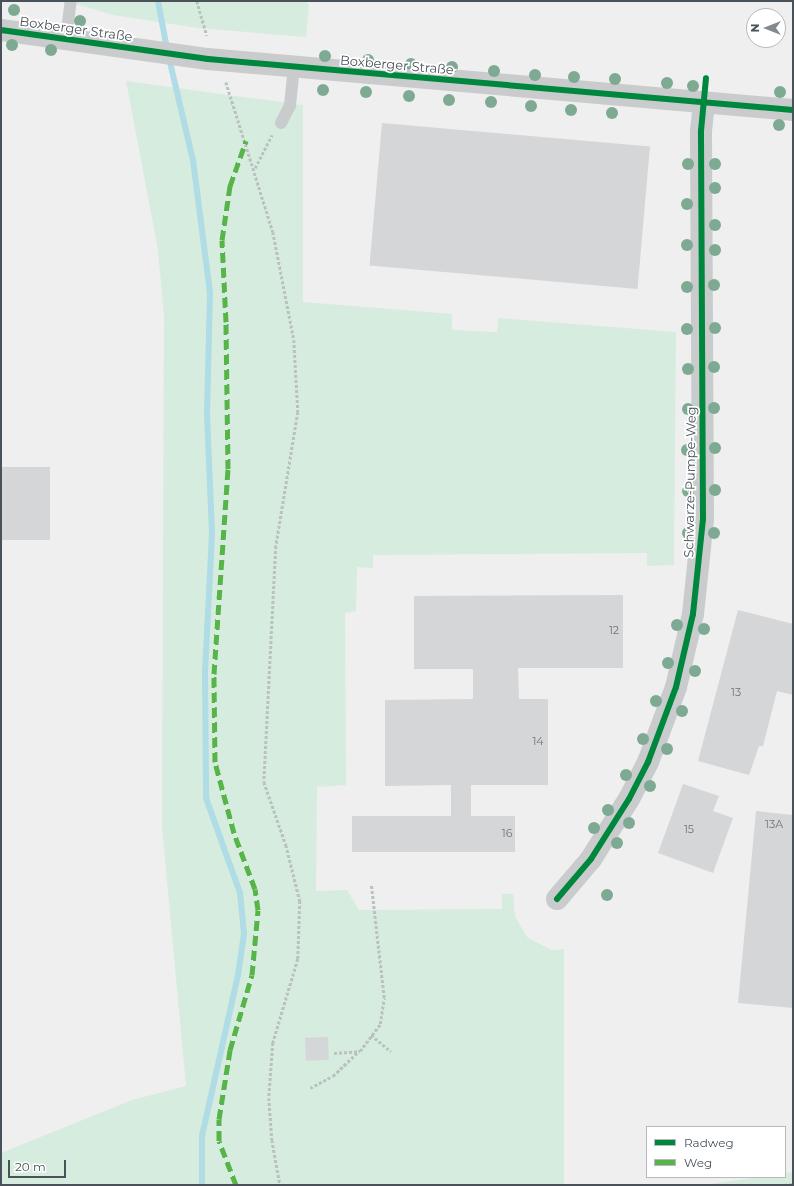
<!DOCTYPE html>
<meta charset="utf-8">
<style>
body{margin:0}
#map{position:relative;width:794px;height:1186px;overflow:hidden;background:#efefef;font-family:Montserrat,sans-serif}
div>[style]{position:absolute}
.green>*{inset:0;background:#d6ecde}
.stream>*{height:6px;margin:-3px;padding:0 3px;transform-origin:3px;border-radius:3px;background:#afdce5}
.building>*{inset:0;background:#d5d6d8;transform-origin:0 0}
.path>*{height:2.5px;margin-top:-1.25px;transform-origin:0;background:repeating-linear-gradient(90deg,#b9c2bf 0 3px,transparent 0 5px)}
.service>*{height:12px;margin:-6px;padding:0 6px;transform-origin:6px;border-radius:6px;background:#c9cbcd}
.minor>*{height:22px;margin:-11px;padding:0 11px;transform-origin:11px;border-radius:11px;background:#c9cbcd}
.quiet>*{height:5px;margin-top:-2.5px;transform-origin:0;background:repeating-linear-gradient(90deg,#57b448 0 10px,transparent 0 15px)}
.cycleway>*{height:6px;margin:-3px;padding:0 3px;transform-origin:3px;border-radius:3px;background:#00873e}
.trees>*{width:12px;height:12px;margin:-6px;border-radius:50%;background:#7eaa93}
span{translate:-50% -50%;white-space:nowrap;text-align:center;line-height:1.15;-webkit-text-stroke:3.5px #fff;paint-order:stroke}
.number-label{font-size:11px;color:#6e747a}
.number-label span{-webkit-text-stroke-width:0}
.street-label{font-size:13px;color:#495259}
.frame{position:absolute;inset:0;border:2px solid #495259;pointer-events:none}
.legend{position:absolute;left:646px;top:1126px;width:140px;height:52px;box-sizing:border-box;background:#fff;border:1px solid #b6babd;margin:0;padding:5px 7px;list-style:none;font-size:12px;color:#495259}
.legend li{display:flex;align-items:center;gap:8px;height:20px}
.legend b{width:20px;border:1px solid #b6babd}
.north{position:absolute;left:746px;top:8px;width:40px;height:40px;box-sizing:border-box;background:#fff;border:1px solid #b6babd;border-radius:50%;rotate:270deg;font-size:11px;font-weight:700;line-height:16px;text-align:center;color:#495259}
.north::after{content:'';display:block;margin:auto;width:14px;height:18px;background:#83898e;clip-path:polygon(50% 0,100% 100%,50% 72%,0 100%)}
.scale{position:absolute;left:8px;top:1160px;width:58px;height:18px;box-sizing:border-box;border:2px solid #495259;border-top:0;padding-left:5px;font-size:12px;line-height:14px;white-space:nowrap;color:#495259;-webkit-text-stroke:3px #fff;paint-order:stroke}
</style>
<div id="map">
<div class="green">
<div style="clip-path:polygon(66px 1px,305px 1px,309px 5px,306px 37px,198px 28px,113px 15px)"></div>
<div style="clip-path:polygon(126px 81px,303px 105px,303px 302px,452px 314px,452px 330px,497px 332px,498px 318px,676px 332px,674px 565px,647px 566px,647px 553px,373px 555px,373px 568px,357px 567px,356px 611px,345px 613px,346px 785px,317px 787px,316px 891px,347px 890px,359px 910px,502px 909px,502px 894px,513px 894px,515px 916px,527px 937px,551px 950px,564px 949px,564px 1185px,1px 1185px,1px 1153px,132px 1100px,186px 1086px,162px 827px,164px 317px,158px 250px)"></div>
<div style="clip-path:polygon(793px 1172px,793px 1185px,704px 1185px,759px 1177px,785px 1177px,785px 1173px)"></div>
</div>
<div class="stream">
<div style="left:158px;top:1px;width:49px;rotate:79.4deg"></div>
<div style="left:169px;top:58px;width:105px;rotate:76.8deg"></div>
<div style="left:193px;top:160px;width:134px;rotate:82.7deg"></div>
<div style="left:210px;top:293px;width:121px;rotate:91.4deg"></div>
<div style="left:207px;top:414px;width:120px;rotate:87.6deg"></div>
<div style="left:212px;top:534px;width:137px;rotate:92.9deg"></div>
<div style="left:205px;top:671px;width:127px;rotate:89.5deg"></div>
<div style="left:206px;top:798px;width:101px;rotate:70.3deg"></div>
<div style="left:240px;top:893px;width:41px;rotate:84.4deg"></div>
<div style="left:244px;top:934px;width:41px;rotate:98.3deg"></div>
<div style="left:238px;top:975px;width:165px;rotate:102.6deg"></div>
<div style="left:202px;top:1136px;width:49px;rotate:90deg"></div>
</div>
<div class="building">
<div style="left:382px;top:123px;width:269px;height:143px;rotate:5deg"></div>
<div style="left:1px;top:467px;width:49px;height:73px"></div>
<div style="clip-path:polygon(623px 595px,623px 668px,518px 668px,519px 699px,548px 699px,548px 785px,471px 785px,471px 816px,515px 816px,515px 852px,352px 852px,352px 816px,451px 816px,451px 785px,385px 786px,385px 700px,473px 699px,473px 669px,414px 669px,414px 596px)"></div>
<div style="clip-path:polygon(738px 610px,793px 624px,793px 695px,777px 691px,763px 746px,759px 746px,749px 775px,698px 761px)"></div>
<div style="clip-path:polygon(683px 784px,719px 796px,713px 811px,733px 818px,713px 873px,658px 853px)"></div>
<div style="clip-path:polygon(756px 811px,793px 815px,793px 1008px,738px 1003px)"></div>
<div style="left:328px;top:1037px;width:23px;height:23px;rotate:88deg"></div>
</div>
<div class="path">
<div style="left:197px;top:1px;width:36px;rotate:74deg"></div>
<div style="left:226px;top:82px;width:157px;rotate:72.6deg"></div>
<div style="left:273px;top:232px;width:110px;rotate:79deg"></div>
<div style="left:294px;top:340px;width:72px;rotate:86.8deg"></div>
<div style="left:298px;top:412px;width:136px;rotate:99.3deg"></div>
<div style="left:276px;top:546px;width:236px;rotate:92.9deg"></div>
<div style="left:264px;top:782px;width:67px;rotate:70.8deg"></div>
<div style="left:286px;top:845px;width:58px;rotate:76deg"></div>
<div style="left:300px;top:901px;width:58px;rotate:92deg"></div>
<div style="left:298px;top:959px;width:88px;rotate:106.6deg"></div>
<div style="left:273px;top:1043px;width:55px;rotate:94.2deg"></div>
<div style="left:269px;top:1098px;width:42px;rotate:85.9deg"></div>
<div style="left:272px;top:1140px;width:46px;rotate:79.9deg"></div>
<div style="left:255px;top:168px;width:37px;rotate:-63deg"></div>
<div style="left:371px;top:1035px;width:26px;rotate:39deg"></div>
<div style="left:334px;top:1053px;width:26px;rotate:-4deg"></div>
<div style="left:360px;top:1051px;width:34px;rotate:-53deg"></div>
<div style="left:380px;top:1024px;width:26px;rotate:-81deg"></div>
<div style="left:384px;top:998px;width:115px;rotate:-96.5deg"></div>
<div style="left:310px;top:1088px;width:26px;rotate:-28deg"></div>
<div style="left:333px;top:1076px;width:36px;rotate:-44deg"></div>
<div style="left:784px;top:1185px;width:9px;rotate:-6deg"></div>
</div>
<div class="service">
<div style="left:66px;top:39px;width:38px;rotate:-83deg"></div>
<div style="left:281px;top:123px;width:20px;rotate:-63deg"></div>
<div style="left:290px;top:105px;width:38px;rotate:-84deg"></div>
</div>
<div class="minor">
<div style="left:1px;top:30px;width:209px;rotate:8deg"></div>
<div style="left:208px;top:59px;width:587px;rotate:4.98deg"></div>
<div style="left:557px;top:899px;width:52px;rotate:-49.6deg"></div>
<div style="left:591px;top:859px;width:71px;rotate:-57.7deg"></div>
<div style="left:629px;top:799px;width:42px;rotate:-62.8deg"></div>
<div style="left:648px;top:762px;width:80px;rotate:-69.5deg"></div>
<div style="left:676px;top:687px;width:75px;rotate:-76.9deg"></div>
<div style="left:693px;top:614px;width:96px;rotate:-84deg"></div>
<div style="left:703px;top:519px;width:388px;rotate:-90.3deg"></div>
<div style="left:701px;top:131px;width:29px;rotate:-84deg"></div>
</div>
<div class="quiet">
<div style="left:236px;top:1185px;width:47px;rotate:-111.1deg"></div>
<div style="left:219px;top:1141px;width:22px;rotate:-90deg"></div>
<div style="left:219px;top:1119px;width:70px;rotate:-80.9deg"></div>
<div style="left:230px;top:1050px;width:78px;rotate:-73.7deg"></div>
<div style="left:252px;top:975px;width:65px;rotate:-84.7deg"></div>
<div style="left:258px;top:910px;width:21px;rotate:-98deg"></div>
<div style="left:255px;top:889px;width:60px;rotate:-110.6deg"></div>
<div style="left:234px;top:833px;width:73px;rotate:-105deg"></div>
<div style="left:215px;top:762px;width:88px;rotate:-90.7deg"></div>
<div style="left:214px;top:674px;width:205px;rotate:-86.1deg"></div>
<div style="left:228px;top:469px;width:147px;rotate:-90.8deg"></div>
<div style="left:226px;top:322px;width:82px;rotate:-92.8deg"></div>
<div style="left:222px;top:240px;width:55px;rotate:-81.6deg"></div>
<div style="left:230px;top:186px;width:48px;rotate:-70.4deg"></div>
</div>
<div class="cycleway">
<div style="left:1px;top:30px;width:209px;rotate:8deg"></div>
<div style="left:208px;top:59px;width:587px;rotate:4.98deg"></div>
<div style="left:557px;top:899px;width:52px;rotate:-49.6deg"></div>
<div style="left:591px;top:859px;width:71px;rotate:-57.7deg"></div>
<div style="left:629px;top:799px;width:42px;rotate:-62.8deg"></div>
<div style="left:648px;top:762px;width:80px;rotate:-69.5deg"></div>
<div style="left:676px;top:687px;width:75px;rotate:-76.9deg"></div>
<div style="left:693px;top:614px;width:96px;rotate:-84deg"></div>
<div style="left:703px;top:519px;width:388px;rotate:-90.3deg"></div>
<div style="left:701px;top:131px;width:53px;rotate:-84.6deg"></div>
</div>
<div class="trees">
<div style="left:14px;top:10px"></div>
<div style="left:80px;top:21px"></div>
<div style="left:12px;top:45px"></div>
<div style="left:51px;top:50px"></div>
<div style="left:325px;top:56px"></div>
<div style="left:368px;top:60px"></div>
<div style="left:411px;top:64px"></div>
<div style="left:452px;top:67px"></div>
<div style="left:494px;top:71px"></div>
<div style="left:535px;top:75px"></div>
<div style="left:574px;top:77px"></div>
<div style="left:615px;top:79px"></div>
<div style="left:667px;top:83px"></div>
<div style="left:693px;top:86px"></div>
<div style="left:323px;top:90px"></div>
<div style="left:366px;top:92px"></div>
<div style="left:780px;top:92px"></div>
<div style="left:409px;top:96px"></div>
<div style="left:449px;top:100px"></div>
<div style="left:491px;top:102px"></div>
<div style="left:531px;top:106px"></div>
<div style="left:571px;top:110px"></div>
<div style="left:612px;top:113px"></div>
<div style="left:779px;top:125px"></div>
<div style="left:688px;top:164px"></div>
<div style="left:715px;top:164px"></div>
<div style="left:715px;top:188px"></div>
<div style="left:687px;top:204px"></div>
<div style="left:715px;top:225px"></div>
<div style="left:687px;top:245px"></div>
<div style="left:715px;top:250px"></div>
<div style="left:714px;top:285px"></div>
<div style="left:687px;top:287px"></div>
<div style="left:715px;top:328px"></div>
<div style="left:687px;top:329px"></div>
<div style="left:714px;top:367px"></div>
<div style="left:688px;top:369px"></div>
<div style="left:714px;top:408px"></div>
<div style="left:688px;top:409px"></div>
<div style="left:715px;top:448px"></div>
<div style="left:687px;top:450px"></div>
<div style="left:715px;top:490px"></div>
<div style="left:688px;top:491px"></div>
<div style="left:688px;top:533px"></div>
<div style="left:714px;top:533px"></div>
<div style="left:677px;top:625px"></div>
<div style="left:704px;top:629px"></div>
<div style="left:668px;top:663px"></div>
<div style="left:695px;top:671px"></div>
<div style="left:656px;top:701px"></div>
<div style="left:682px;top:711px"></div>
<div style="left:643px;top:739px"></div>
<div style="left:667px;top:749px"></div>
<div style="left:626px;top:775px"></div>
<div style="left:650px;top:786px"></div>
<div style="left:608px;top:810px"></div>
<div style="left:629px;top:823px"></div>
<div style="left:594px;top:828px"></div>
<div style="left:617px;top:843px"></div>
<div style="left:607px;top:895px"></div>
</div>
<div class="number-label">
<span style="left:614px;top:630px">12</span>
<span style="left:736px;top:692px">13</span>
<span style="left:538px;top:741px">14</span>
<span style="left:774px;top:824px">13A</span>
<span style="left:689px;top:829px">15</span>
<span style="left:507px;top:833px">16</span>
</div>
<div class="street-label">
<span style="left:76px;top:29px;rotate:8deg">Boxberger Straße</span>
<span style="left:397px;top:65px;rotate:5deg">Boxberger Straße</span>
<span style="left:690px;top:482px;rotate:-89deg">Schwarze-Pumpe-Weg</span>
</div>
<div class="frame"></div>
<ul class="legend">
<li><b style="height:5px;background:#00873e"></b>Radweg</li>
<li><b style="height:5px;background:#57b448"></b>Weg</li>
</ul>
<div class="north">N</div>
<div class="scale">20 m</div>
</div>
